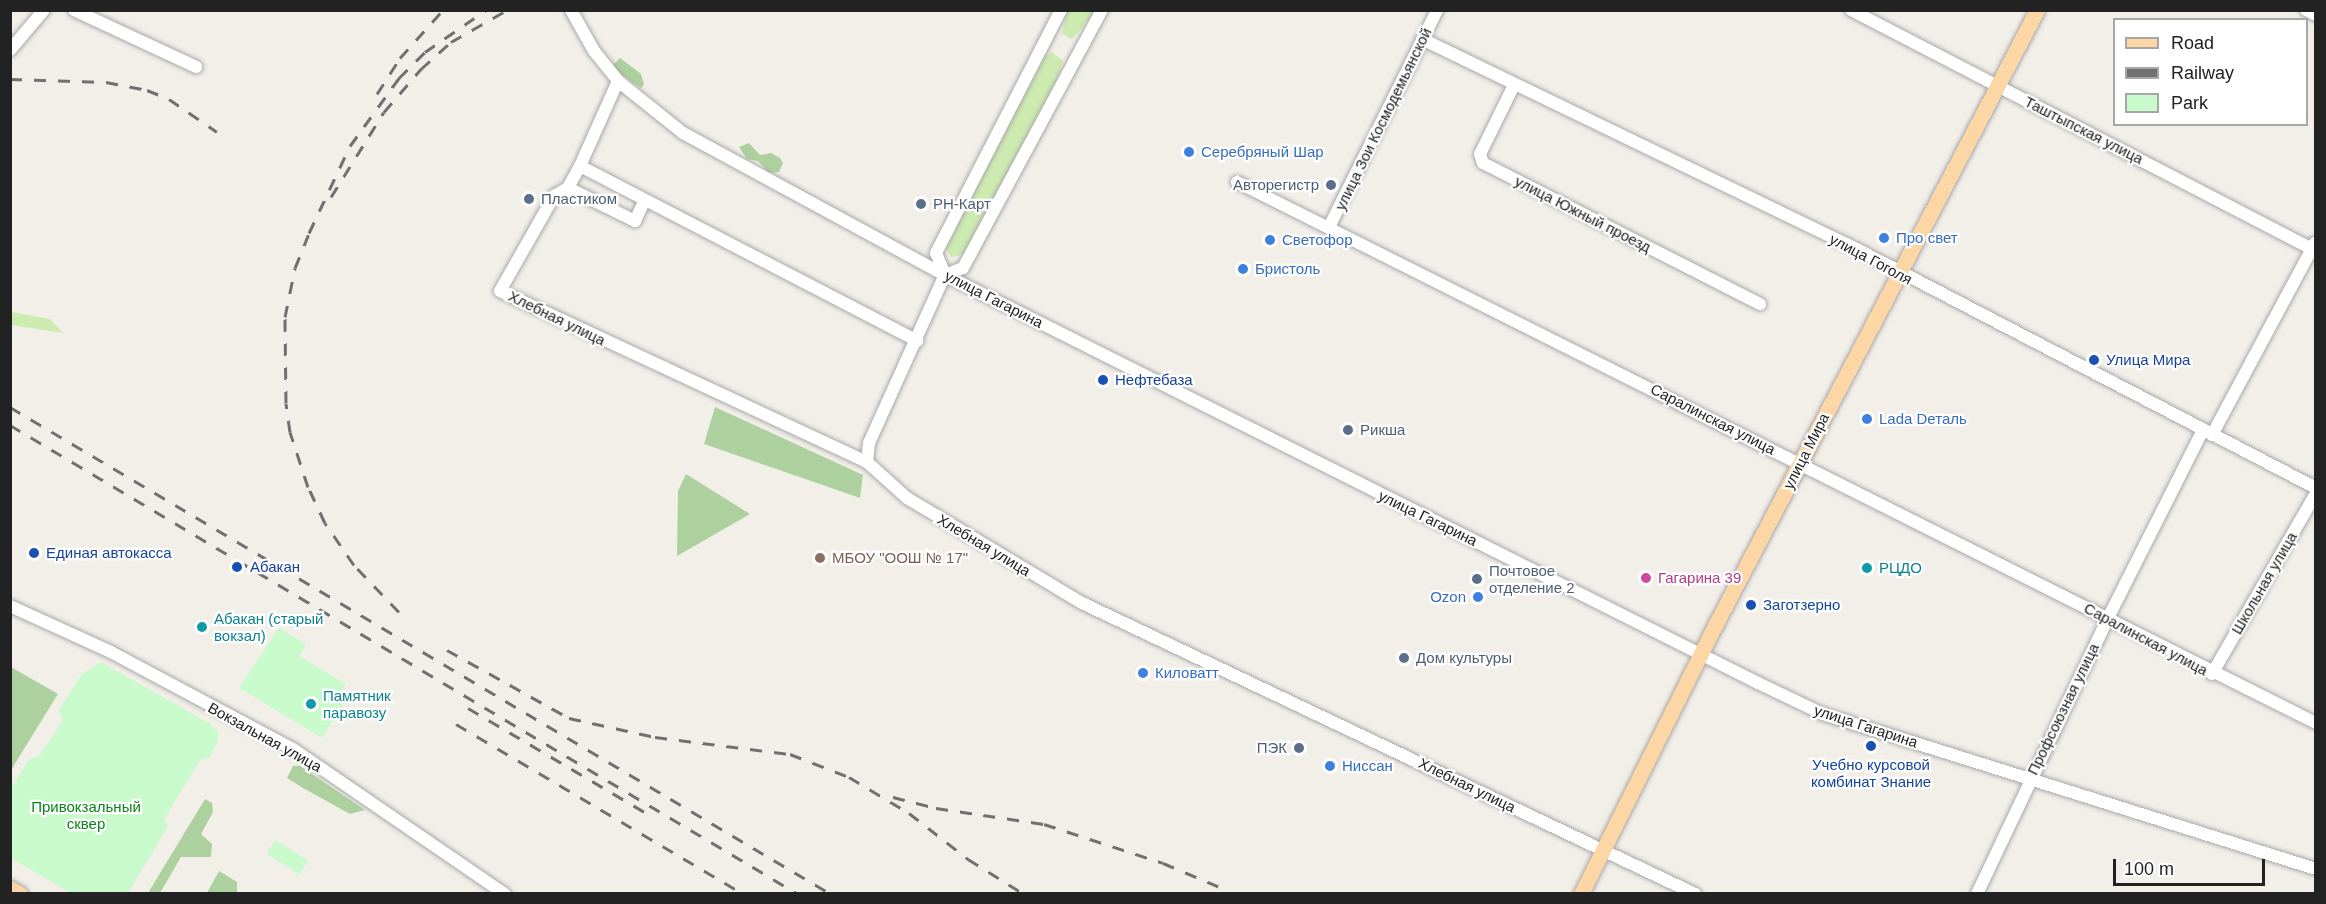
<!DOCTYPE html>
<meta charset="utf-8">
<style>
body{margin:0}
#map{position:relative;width:2326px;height:904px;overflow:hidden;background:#f2efe9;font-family:Helvetica,sans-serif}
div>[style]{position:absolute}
.grass>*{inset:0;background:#cdebb0}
.forest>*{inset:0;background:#add19e}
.park>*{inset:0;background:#c8facc;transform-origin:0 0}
.roads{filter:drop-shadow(0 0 2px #a9a9a9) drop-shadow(0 0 2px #a9a9a9)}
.minor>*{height:12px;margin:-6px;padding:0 6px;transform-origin:6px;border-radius:6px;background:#fff}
.major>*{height:15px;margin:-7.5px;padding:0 7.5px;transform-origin:7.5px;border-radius:7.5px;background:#fcd6a4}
.rail>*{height:3px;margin-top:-1.5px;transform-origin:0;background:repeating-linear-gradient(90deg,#707070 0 12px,transparent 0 24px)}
.dots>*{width:16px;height:16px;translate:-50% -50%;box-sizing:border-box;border:3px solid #fff;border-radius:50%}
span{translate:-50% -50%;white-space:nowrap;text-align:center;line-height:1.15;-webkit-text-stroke:4.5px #fff;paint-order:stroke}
.street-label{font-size:15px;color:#222}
.shop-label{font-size:15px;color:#366cbe}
.left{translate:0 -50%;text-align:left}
.right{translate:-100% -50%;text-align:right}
.service-label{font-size:15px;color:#4e5e75}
.transit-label{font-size:15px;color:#164399}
.education-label{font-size:15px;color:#785e54}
.culture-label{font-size:15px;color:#0d838f}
.hotel-label{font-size:15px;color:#b23c85}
.park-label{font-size:15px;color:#0c8416}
.frame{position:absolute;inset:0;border:12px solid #222;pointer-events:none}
.legend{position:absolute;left:2113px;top:18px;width:195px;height:108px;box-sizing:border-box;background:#fff;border:2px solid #a7a7a7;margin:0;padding:8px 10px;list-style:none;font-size:18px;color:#222}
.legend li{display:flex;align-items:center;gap:12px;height:30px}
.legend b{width:30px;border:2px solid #a7a7a7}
.scale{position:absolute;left:2113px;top:859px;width:152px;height:27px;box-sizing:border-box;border:3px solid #222;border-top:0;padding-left:8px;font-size:18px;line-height:21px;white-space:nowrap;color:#222;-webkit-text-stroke:4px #fff;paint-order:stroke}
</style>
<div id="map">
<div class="grass">
<div style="clip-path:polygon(1067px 11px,1096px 11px,1072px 39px,1062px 34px)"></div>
<div style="clip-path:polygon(1052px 52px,1063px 61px,1047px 107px,964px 255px,951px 257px,945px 246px,1044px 56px)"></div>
<div style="clip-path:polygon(11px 312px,50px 319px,63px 333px,11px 325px)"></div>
</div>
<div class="forest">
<div style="clip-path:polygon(620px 58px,641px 74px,644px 84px,641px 88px,615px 70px,613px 65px)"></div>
<div style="clip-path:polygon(749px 143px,760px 155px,771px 153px,780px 158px,783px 163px,779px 172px,769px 173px,758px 161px,747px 159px,739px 147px)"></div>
<div style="clip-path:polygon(715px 407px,863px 475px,860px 498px,704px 444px)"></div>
<div style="clip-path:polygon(686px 474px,750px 514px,677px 556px,678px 491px)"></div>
<div style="clip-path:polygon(11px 667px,58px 694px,11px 770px)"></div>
<div style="clip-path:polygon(293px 766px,300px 766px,365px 810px,350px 814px,303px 788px,287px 778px)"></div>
<div style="clip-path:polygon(205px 799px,212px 803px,213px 812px,201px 834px,212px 844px,211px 857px,181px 857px,160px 893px,148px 893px)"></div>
<div style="clip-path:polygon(219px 871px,237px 882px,237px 893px,207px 893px)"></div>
</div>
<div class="park">
<div style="clip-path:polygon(279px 628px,306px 644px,299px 656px,346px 684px,340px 692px,347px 697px,322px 738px,239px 688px)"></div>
<div style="clip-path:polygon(101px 662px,210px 724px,218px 732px,218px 741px,209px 758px,200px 760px,164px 819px,168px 826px,128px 893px,71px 893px,11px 858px,11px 789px,28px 760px,40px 755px,63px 720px,59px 710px,81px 675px)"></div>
<div style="left:275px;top:840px;width:39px;height:16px;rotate:32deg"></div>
</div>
<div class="roads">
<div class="minor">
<div style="left:74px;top:10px;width:135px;rotate:25deg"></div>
<div style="left:571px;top:10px;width:47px;rotate:60.7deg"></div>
<div style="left:594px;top:51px;width:38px;rotate:51deg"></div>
<div style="left:618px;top:81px;width:83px;rotate:38.7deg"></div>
<div style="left:683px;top:133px;width:298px;rotate:28.5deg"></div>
<div style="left:945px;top:275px;width:910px;rotate:26.65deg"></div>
<div style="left:1758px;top:683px;width:72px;rotate:25.5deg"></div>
<div style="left:1823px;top:714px;width:517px;rotate:17.45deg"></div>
<div style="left:1851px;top:10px;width:524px;rotate:27.4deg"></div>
<div style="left:2306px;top:10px;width:11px;rotate:27deg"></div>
<div style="left:1422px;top:39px;width:472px;rotate:25.8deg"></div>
<div style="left:1847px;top:244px;width:529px;rotate:27.49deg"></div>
<div style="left:10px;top:50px;width:52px;rotate:-49.6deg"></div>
<div style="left:618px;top:81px;width:93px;rotate:114.1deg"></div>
<div style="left:580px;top:166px;width:25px;rotate:119deg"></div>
<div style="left:568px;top:188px;width:16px;rotate:150deg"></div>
<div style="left:554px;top:196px;width:109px;rotate:119.6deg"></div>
<div style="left:500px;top:291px;width:405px;rotate:25deg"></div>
<div style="left:867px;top:462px;width:54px;rotate:42deg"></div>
<div style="left:907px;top:498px;width:204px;rotate:31deg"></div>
<div style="left:1082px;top:603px;width:679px;rotate:25.39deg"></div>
<div style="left:1514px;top:85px;width:77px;rotate:116.2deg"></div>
<div style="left:1480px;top:154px;width:9px;rotate:72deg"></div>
<div style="left:1483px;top:163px;width:311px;rotate:27deg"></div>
<div style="left:580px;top:166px;width:380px;rotate:27.4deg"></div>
<div style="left:1237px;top:182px;width:1207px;rotate:26.63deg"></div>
<div style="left:568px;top:188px;width:75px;rotate:26.2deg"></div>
<div style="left:635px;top:221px;width:23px;rotate:-65deg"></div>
<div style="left:1329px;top:227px;width:242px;rotate:-63.5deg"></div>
<div style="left:945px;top:275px;width:19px;rotate:-21deg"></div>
<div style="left:963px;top:268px;width:293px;rotate:-61.7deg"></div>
<div style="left:2212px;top:435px;width:218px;rotate:-61.8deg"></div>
<div style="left:867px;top:462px;width:19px;rotate:-84deg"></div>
<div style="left:869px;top:443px;width:184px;rotate:-65.7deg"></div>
<div style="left:945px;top:275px;width:24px;rotate:-112deg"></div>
<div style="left:936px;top:253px;width:273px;rotate:-62.8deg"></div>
<div style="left:10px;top:606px;width:111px;rotate:24.5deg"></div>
<div style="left:111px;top:652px;width:206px;rotate:28.1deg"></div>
<div style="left:293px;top:749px;width:257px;rotate:34.4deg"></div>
<div style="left:2212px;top:674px;width:209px;rotate:-60.1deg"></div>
<div style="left:1977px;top:894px;width:306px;rotate:-64.6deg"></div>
<div style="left:2108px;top:618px;width:211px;rotate:-63.2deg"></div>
</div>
<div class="major">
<div style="left:10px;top:888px;width:12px;rotate:31deg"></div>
<div style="left:1581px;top:894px;width:289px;rotate:-63.5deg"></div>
<div style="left:1710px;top:635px;width:705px;rotate:-62.38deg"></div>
</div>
</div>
<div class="rail">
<div style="left:10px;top:79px;width:96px;rotate:1.8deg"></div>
<div style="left:106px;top:82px;width:42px;rotate:11deg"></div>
<div style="left:147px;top:90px;width:24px;rotate:22deg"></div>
<div style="left:169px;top:99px;width:58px;rotate:34.5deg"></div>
<div style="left:377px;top:94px;width:43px;rotate:-57.4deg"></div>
<div style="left:400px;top:58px;width:64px;rotate:-48.1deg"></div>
<div style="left:331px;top:197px;width:100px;rotate:-58.1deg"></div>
<div style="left:384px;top:112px;width:57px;rotate:-49.3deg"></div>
<div style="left:421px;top:69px;width:40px;rotate:-42deg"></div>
<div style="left:451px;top:42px;width:64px;rotate:-29.7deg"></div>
<div style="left:10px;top:407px;width:955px;rotate:30.68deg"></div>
<div style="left:10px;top:425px;width:917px;rotate:30.76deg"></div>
<div style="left:399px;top:612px;width:65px;rotate:-133.8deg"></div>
<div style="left:354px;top:565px;width:51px;rotate:-124.6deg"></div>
<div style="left:325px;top:523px;width:40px;rotate:-115deg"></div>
<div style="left:308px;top:487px;width:58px;rotate:-108.1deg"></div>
<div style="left:290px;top:432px;width:29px;rotate:-98deg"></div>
<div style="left:286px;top:403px;width:86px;rotate:-90.7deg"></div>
<div style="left:285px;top:317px;width:50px;rotate:-78.5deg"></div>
<div style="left:295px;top:268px;width:38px;rotate:-68deg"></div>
<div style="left:309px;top:233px;width:96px;rotate:-64.8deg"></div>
<div style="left:350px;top:146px;width:84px;rotate:-54.2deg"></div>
<div style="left:399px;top:78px;width:37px;rotate:-45deg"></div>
<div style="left:425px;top:52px;width:74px;rotate:-34.5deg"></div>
<div style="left:447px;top:650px;width:140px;rotate:29.1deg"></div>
<div style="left:569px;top:718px;width:88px;rotate:12.5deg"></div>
<div style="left:655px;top:737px;width:136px;rotate:7.2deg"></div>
<div style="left:790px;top:754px;width:63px;rotate:21.3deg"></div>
<div style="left:849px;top:777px;width:70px;rotate:31deg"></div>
<div style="left:909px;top:813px;width:75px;rotate:37.9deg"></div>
<div style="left:968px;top:859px;width:66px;rotate:32deg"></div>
<div style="left:468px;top:708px;width:212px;rotate:30.5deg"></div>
<div style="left:456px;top:724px;width:334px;rotate:30.6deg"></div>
<div style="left:893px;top:797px;width:44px;rotate:14.3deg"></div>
<div style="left:936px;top:808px;width:109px;rotate:8.4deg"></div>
<div style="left:1044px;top:824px;width:125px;rotate:18.1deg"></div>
<div style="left:1163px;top:863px;width:69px;rotate:22.9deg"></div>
</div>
<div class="dots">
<div style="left:1189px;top:152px;background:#3f7fe0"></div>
<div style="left:1331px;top:185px;background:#5c6f8a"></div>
<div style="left:529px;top:199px;background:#5c6f8a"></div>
<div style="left:921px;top:204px;background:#5c6f8a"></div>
<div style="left:1884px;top:238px;background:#3f7fe0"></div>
<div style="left:1270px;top:240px;background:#3f7fe0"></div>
<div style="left:1243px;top:269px;background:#3f7fe0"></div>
<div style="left:2094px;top:360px;background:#1a4fb4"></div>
<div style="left:1103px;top:380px;background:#1a4fb4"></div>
<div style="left:1867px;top:419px;background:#3f7fe0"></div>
<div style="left:1348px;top:430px;background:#5c6f8a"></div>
<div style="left:34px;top:553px;background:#1a4fb4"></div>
<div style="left:820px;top:558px;background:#8d6e63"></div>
<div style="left:237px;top:567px;background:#1a4fb4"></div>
<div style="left:1867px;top:568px;background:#0f9aa8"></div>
<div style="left:1646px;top:578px;background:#d1479c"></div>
<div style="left:1477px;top:579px;background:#5c6f8a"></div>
<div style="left:1478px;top:597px;background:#3f7fe0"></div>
<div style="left:1751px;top:605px;background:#1a4fb4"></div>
<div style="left:202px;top:627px;background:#0f9aa8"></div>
<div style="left:1404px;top:658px;background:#5c6f8a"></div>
<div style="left:1143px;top:673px;background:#3f7fe0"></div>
<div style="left:311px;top:704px;background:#0f9aa8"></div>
<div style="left:1871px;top:746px;background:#1a4fb4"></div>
<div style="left:1299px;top:748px;background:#5c6f8a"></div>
<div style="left:1330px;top:766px;background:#3f7fe0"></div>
</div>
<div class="street-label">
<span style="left:1383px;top:119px;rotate:-64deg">улица Зои Космодемьянской</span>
<span style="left:2084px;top:130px;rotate:27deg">Таштыпская улица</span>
<span style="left:1583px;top:214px;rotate:27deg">улица Южный проезд</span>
<span style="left:1871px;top:259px;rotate:28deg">улица Гоголя</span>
<span style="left:994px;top:299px;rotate:27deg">улица Гагарина</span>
<span style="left:557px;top:318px;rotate:26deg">Хлебная улица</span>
<span style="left:1713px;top:419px;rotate:27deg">Саралинская улица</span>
<span style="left:1806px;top:451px;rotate:-63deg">улица Мира</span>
<span style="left:1428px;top:518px;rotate:26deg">улица Гагарина</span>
<span style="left:984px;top:545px;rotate:31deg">Хлебная улица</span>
<span style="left:2264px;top:583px;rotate:-60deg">Школьная улица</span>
<span style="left:2146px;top:639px;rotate:28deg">Саралинская улица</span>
<span style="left:2063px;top:709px;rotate:-64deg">Профсоюзная улица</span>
<span style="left:1866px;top:726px;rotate:18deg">улица Гагарина</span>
<span style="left:265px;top:737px;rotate:29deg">Вокзальная улица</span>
<span style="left:1467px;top:785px;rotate:26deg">Хлебная улица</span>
</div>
<div class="shop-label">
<span class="left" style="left:1201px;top:152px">Серебряный Шар</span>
<span class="left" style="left:1896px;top:238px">Про свет</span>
<span class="left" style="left:1282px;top:240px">Светофор</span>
<span class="left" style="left:1255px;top:269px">Бристоль</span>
<span class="left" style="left:1879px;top:419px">Lada Dеталь</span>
<span class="right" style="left:1466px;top:597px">Ozon</span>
<span class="left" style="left:1155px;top:673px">Киловатт</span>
<span class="left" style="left:1342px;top:766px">Ниссан</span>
</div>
<div class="service-label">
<span class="right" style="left:1319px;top:185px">Авторегистр</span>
<span class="left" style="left:541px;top:199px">Пластиком</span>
<span class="left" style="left:933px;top:204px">РН-Карт</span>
<span class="left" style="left:1360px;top:430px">Рикша</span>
<span class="left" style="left:1489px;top:579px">Почтовое<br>отделение 2</span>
<span class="left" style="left:1416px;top:658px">Дом культуры</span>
<span class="right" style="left:1287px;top:748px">ПЭК</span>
</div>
<div class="transit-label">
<span class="left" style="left:2106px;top:360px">Улица Мира</span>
<span class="left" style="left:1115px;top:380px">Нефтебаза</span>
<span class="left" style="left:46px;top:553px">Единая автокасса</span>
<span class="left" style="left:250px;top:567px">Абакан</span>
<span class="left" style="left:1763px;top:605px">Заготзерно</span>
<span style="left:1871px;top:773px">Учебно курсовой<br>комбинат Знание</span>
</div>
<div class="education-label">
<span class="left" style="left:832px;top:558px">МБОУ "ООШ № 17"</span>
</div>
<div class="culture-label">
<span class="left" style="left:1879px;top:568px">РЦДО</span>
<span class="left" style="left:214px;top:627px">Абакан (старый<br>вокзал)</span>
<span class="left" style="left:323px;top:704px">Памятник<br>паравозу</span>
</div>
<div class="hotel-label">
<span class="left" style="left:1658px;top:578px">Гагарина 39</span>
</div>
<div class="park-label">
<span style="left:86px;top:815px">Привокзальный<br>сквер</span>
</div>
<div class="frame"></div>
<ul class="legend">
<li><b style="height:8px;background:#fcd6a4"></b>Road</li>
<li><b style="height:8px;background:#707070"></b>Railway</li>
<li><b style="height:16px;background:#c8facc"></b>Park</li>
</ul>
<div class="scale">100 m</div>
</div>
